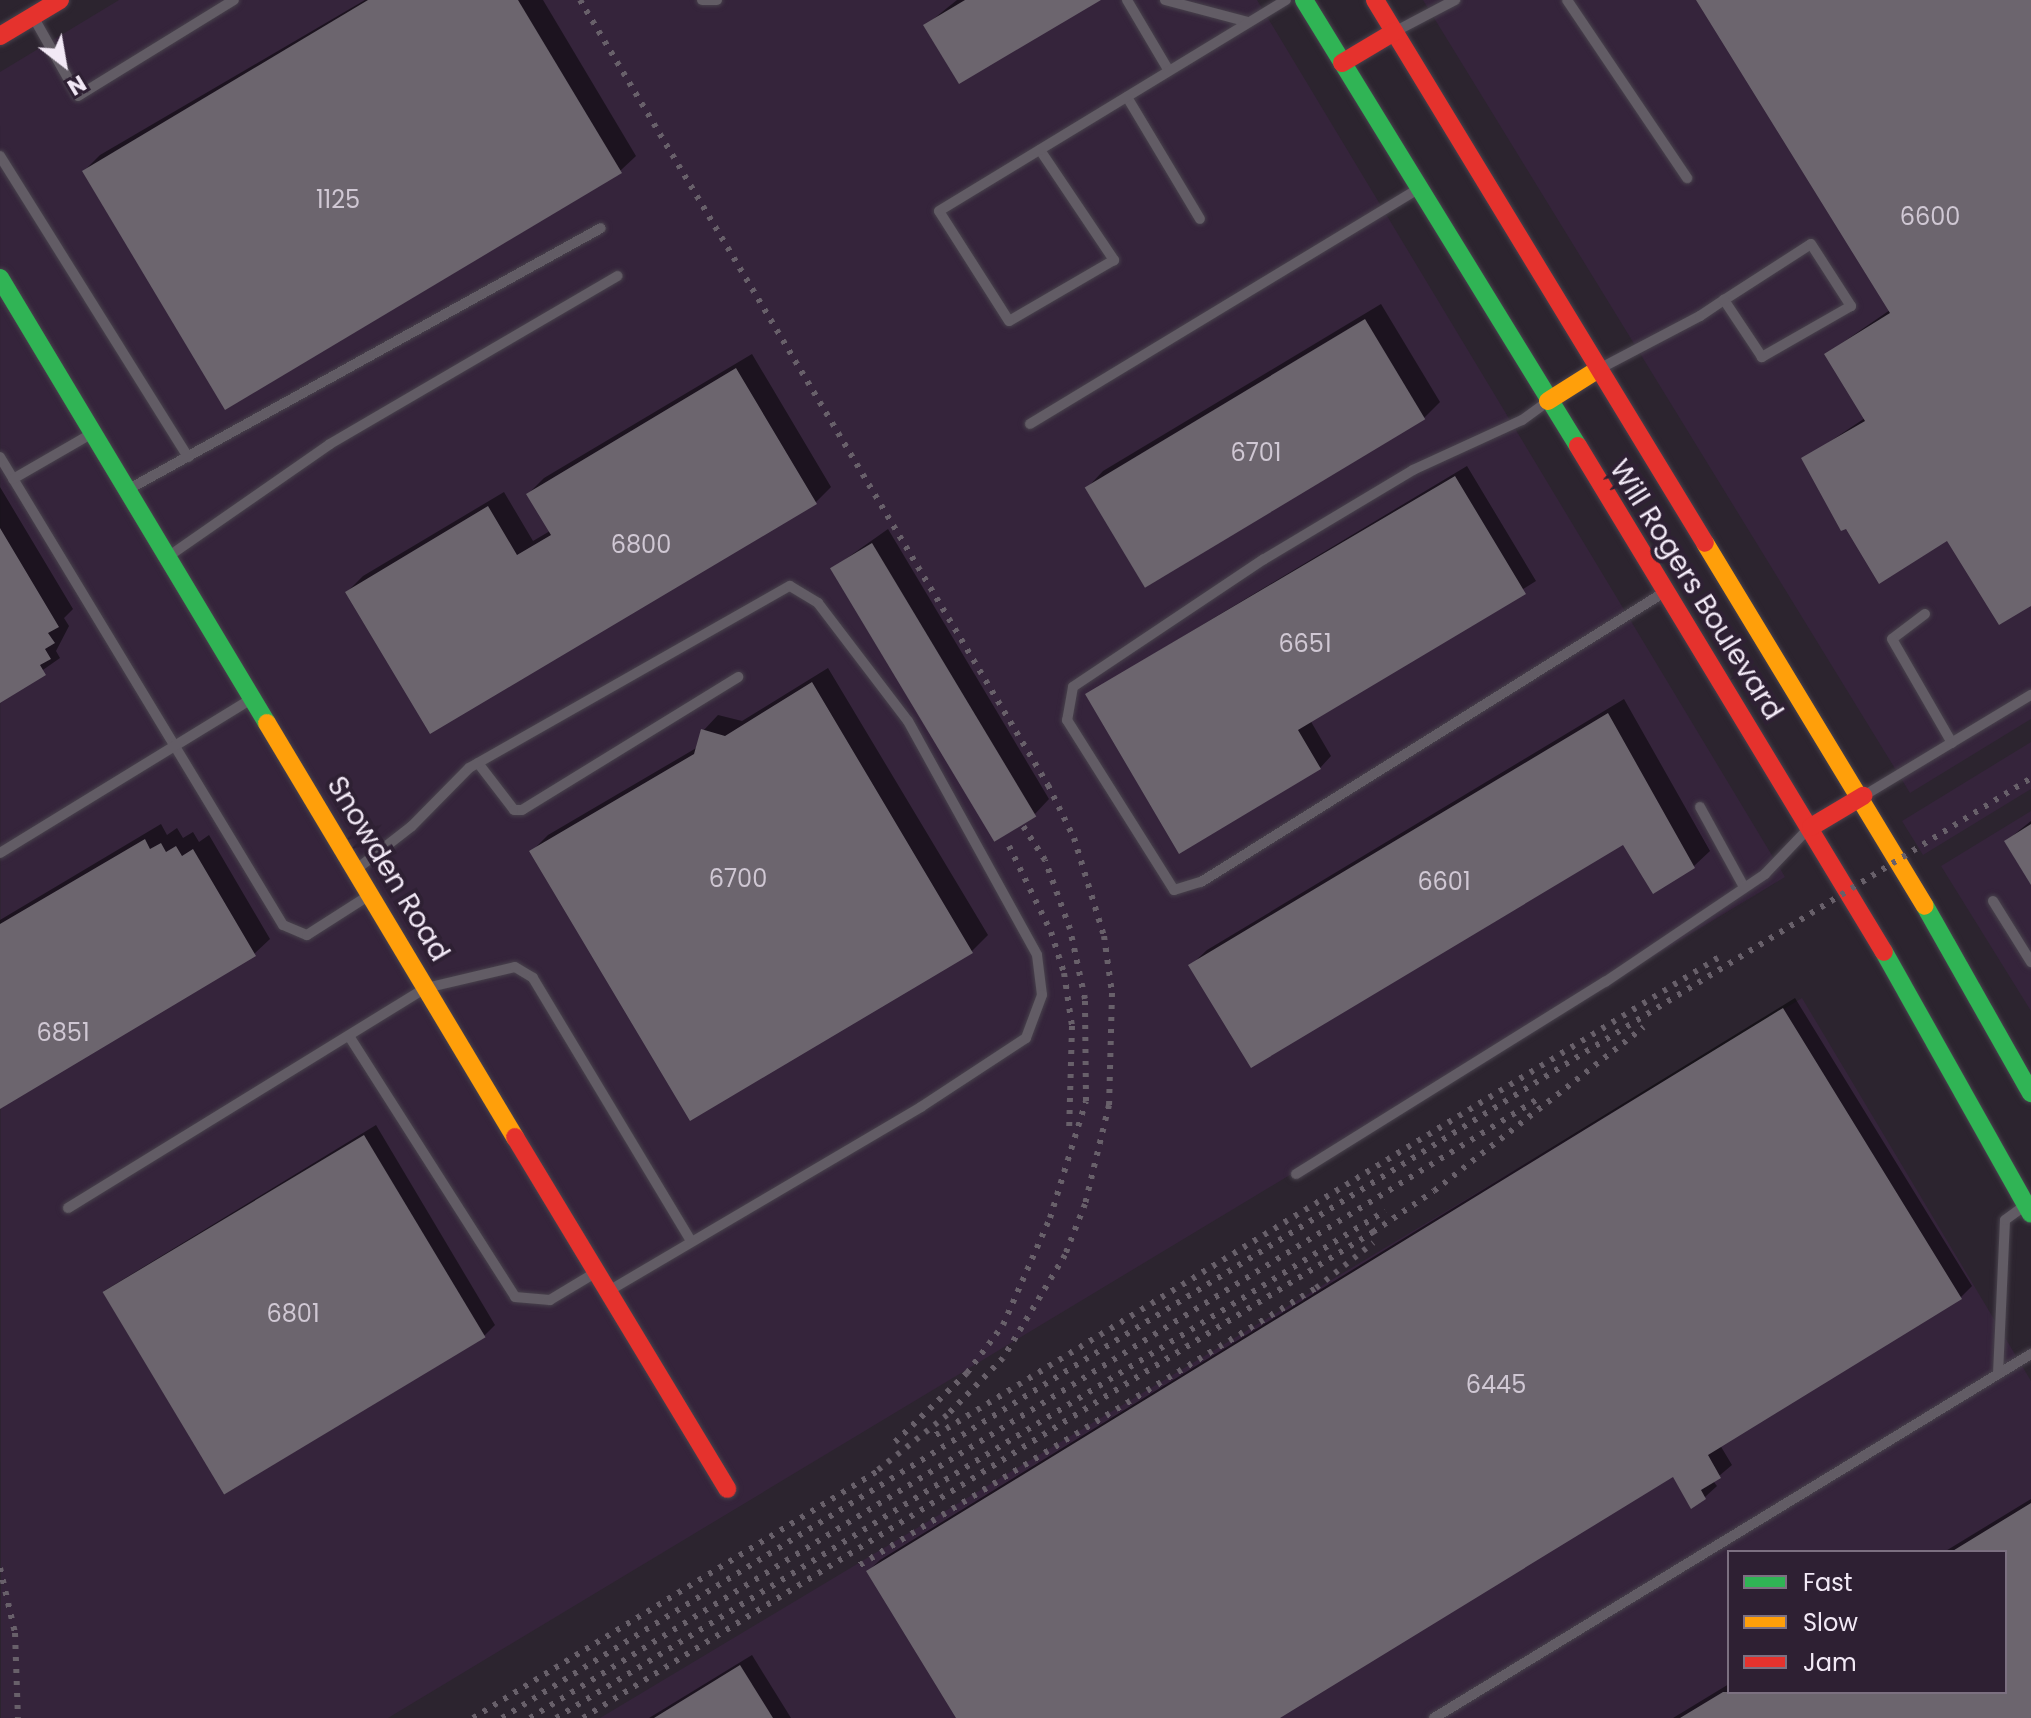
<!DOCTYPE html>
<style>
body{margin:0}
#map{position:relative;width:2031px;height:1718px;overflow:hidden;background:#2c242f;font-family:Poppins,sans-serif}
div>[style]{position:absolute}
.built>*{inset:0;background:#35243b}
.shadow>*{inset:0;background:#0007}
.building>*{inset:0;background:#6c656e;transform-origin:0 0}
.roads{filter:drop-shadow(0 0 2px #48424c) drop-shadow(0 0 2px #48424c)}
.lane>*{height:10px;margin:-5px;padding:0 5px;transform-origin:5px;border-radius:5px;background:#625c65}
.fast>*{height:18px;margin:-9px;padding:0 9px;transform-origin:9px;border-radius:9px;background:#30b455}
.slow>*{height:18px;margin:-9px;padding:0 9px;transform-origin:9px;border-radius:9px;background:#ff9f0a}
.jam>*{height:18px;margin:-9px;padding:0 9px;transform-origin:9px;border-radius:9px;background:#e5322d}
.rail>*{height:6px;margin-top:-3px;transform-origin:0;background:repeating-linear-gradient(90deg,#68606a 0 4px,transparent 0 12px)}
span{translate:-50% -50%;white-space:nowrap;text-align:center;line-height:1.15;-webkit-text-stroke:8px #2e2033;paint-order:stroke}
.number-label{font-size:24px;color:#d0c8d4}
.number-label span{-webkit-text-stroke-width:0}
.street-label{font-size:28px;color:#f2e9f6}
.legend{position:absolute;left:1727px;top:1550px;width:280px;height:144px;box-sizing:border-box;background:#2e2033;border:2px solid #7c7081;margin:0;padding:10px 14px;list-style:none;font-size:24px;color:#f2e9f6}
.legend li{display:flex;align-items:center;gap:16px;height:40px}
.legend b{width:40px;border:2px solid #7c7081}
.north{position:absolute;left:24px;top:24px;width:80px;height:80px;-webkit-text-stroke:6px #2e2033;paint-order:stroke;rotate:149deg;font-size:22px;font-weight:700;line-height:32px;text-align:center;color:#f2e9f6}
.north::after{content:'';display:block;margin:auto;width:28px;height:36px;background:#f2e9f6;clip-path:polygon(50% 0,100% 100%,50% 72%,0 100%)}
</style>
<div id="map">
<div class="built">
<div style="clip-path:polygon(119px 0,1257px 0,1785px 877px,388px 1718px,1px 1718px,0 72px)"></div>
<div style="clip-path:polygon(1423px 0,2031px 0,2031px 719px,1910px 793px)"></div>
<div style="clip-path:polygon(2031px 742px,2031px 789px,1923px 855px,1902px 821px)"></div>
<div style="clip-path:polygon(2031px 811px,2031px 1011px,1941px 866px)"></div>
<div style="clip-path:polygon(evenodd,1802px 998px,2031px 1381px,2031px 1718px,600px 1718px,1802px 998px,1729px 1552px,2005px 1552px,2005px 1692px,1729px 1692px,1729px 1552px)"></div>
</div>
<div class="shadow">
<div style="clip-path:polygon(365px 0,543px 0,636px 156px,620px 171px,84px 171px,100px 155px)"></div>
<div style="clip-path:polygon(957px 0,1095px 0,926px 25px)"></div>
<div style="clip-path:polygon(1698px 0,2031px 0,2031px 603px,1948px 539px,1846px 526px,1804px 459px,1865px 418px,1826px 354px,1890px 310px)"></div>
<div style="clip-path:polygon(1381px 304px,1440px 402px,1424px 418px,1088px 487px,1103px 471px)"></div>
<div style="clip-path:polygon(752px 354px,831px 487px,816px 502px,347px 592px,363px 576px,504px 492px,533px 541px,550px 531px,528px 494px,544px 478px)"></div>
<div style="clip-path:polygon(1467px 466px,1536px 581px,1310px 720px,1331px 756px,1320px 768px,1087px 694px)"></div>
<div style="clip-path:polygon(0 487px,73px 609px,64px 618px,69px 626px,56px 651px,60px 658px,0 700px)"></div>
<div style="clip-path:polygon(888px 529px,1049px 799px,1034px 815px,833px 568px)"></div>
<div style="clip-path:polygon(828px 668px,988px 935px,972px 951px,691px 1118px,532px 851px,548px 835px,698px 747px,703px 731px,718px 715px,742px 721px)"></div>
<div style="clip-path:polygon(1624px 699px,1710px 851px,1694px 866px,1654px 891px,1624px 842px,1191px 965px,1207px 950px)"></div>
<div style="clip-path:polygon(2031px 821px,2031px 881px,2006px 841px)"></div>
<div style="clip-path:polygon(161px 824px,167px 835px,177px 828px,183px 838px,193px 832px,199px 842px,209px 835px,270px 939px,254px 954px,0 1106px,0 920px)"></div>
<div style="clip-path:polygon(1795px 998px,1972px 1286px,1960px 1298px,1720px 1445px,1732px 1465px,1713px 1481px,1717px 1486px,1705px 1497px,1691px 1506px,1674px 1474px,1276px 1718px,958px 1718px,868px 1571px,880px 1560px)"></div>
<div style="clip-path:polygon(376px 1125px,495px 1325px,484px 1336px,104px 1291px)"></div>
<div style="clip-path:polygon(2031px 1499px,2031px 1718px,1673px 1718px,1729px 1684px,1729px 1692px,2005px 1692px,2005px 1552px,1944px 1552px)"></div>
<div style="clip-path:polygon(752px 1655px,791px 1718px,649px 1718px)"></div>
</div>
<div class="building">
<div style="clip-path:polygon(368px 0,518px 0,622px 173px,225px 410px,82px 171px)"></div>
<div style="clip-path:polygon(965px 0,1101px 0,959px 84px,923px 25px)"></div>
<div style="clip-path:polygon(1696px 0,2031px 0,2031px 606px,1999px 625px,1947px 541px,1879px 584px,1846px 529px,1841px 531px,1801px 458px,1865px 421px,1824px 354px,1890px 313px)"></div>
<div style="left:1365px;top:319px;width:117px;height:327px;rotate:59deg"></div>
<div style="clip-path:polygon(736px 368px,817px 504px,430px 734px,345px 592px,488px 506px,517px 555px,551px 535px,526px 494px)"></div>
<div style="clip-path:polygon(1455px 476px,1526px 594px,1298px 730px,1321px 769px,1179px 854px,1085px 694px)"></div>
<div style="clip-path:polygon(0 528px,59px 627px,48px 633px,55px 643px,45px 649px,51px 659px,40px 665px,46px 675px,0 703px)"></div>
<div style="left:872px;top:543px;width:319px;height:49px;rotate:59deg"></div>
<div style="clip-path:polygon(812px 682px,973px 953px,690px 1121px,529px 851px,694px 754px,701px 729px,725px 736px)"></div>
<div style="clip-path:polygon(1608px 713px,1695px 868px,1653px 894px,1623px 845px,1251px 1068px,1188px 965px)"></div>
<div style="clip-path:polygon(2031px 824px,2031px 885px,2004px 841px)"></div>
<div style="clip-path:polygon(145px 839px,150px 849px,161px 843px,166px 852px,176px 846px,182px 856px,193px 849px,256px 956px,0 1109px,0 924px)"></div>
<div style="clip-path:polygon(1783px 1008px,1962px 1299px,1708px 1455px,1721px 1478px,1701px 1490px,1706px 1499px,1691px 1509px,1673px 1477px,1280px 1718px,956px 1718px,866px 1571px)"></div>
<div style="left:364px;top:1135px;width:236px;height:305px;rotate:59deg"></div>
<div style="clip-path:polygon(2031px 1503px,2031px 1718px,1680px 1718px,1723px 1692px,2005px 1692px,2005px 1552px,1951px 1552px)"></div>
<div style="clip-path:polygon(740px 1665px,773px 1718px,654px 1718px)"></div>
</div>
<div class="roads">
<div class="lane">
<div style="left:702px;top:0;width:15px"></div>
<div style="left:1127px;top:0;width:82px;rotate:59.4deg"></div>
<div style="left:1165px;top:0;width:86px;rotate:14.8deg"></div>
<div style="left:1567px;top:0;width:215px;rotate:56deg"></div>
<div style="left:35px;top:20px;width:87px;rotate:60.5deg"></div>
<div style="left:78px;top:96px;width:183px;rotate:-31.6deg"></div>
<div style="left:1396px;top:31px;width:67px;rotate:-27.7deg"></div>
<div style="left:1127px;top:97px;width:142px;rotate:59.1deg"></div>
<div style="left:1040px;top:150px;width:133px;rotate:56.1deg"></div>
<div style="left:1114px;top:260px;width:121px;rotate:149.8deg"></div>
<div style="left:1009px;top:321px;width:130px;rotate:-122.5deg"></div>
<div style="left:939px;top:211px;width:406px;rotate:-31.3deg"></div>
<div style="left:0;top:156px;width:355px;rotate:58deg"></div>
<div style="left:1599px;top:369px;width:114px;rotate:-27.7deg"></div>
<div style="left:1700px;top:316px;width:29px;rotate:-34deg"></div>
<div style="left:1724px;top:300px;width:103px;rotate:-32.8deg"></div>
<div style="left:1811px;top:244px;width:74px;rotate:57.2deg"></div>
<div style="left:1851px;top:306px;width:103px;rotate:150.2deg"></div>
<div style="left:1762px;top:357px;width:69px;rotate:-123.7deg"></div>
<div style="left:1547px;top:402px;width:31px;rotate:144deg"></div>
<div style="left:1522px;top:420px;width:120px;rotate:155.4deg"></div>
<div style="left:1413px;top:470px;width:174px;rotate:149.1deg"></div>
<div style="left:1264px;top:559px;width:230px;rotate:146.2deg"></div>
<div style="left:1073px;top:687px;width:34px;rotate:100deg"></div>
<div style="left:1067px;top:720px;width:201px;rotate:57.8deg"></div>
<div style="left:1174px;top:890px;width:28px;rotate:-17deg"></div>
<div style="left:1201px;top:882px;width:545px;rotate:-32.03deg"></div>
<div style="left:1030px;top:424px;width:452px;rotate:-31.2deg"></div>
<div style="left:0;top:457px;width:547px;rotate:58.84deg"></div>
<div style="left:283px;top:925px;width:26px;rotate:23deg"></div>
<div style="left:307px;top:935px;width:72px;rotate:-32.6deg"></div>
<div style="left:13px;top:479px;width:90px;rotate:-30deg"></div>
<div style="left:129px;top:489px;width:539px;rotate:-28.94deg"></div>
<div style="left:169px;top:556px;width:196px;rotate:-34.8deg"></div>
<div style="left:330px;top:444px;width:333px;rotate:-30.3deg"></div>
<div style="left:1925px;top:614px;width:41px;rotate:142.9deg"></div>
<div style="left:1892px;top:639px;width:120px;rotate:60deg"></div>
<div style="left:478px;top:763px;width:59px;rotate:52.5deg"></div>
<div style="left:514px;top:810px;width:8px"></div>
<div style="left:522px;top:810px;width:254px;rotate:-31.6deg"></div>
<div style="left:1865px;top:795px;width:194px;rotate:-31.1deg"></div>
<div style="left:1700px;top:807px;width:91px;rotate:61.2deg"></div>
<div style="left:0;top:853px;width:294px;rotate:-31.5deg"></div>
<div style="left:358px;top:868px;width:68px;rotate:-37.9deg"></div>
<div style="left:412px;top:826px;width:81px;rotate:-45.5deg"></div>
<div style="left:469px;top:768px;width:369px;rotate:-29.6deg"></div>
<div style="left:790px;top:586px;width:33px;rotate:31deg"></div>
<div style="left:818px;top:603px;width:148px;rotate:52.7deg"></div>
<div style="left:908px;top:721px;width:267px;rotate:61.1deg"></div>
<div style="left:1037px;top:955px;width:40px;rotate:82.9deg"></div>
<div style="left:1042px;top:995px;width:46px;rotate:110.4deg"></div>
<div style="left:1026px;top:1038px;width:126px;rotate:146.7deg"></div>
<div style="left:921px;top:1107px;width:361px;rotate:149.5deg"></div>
<div style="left:1993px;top:901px;width:72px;rotate:58.1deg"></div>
<div style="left:349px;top:1036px;width:309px;rotate:57.5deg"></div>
<div style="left:515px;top:1297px;width:35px;rotate:5deg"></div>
<div style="left:550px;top:1300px;width:52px;rotate:-31deg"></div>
<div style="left:1296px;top:1174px;width:364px;rotate:-31.9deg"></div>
<div style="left:1605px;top:982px;width:193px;rotate:-34deg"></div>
<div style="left:1765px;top:874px;width:61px;rotate:-46.3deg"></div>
<div style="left:68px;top:1208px;width:420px;rotate:-31.6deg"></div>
<div style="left:426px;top:988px;width:91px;rotate:-13.3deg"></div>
<div style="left:515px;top:967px;width:21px;rotate:31deg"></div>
<div style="left:533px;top:978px;width:305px;rotate:59deg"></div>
<div style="left:1998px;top:1374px;width:154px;rotate:-87.4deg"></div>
<div style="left:2005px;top:1220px;width:24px;rotate:-36deg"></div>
<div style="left:1434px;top:1718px;width:699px;rotate:-31.37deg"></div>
</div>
<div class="fast">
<div style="left:1304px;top:0;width:523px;rotate:58.44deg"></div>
<div style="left:0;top:278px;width:519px;rotate:59.04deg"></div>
<div style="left:1925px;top:906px;width:215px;rotate:60.5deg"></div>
<div style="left:1884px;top:952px;width:300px;rotate:60.7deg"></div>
</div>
<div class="slow">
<div style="left:1548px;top:401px;width:58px;rotate:-32.3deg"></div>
<div style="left:1705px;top:543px;width:424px;rotate:58.8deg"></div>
<div style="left:267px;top:723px;width:483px;rotate:59.1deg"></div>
</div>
<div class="jam">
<div style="left:1375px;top:0;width:635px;rotate:58.71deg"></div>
<div style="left:0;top:36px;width:70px;rotate:-31deg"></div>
<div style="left:1342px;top:63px;width:61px;rotate:-30.8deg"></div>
<div style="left:1578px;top:446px;width:591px;rotate:58.84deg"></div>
<div style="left:1811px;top:827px;width:61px;rotate:-30.8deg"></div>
<div style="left:515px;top:1137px;width:411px;rotate:58.9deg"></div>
</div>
</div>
<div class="rail">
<div style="left:580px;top:0;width:914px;rotate:59.2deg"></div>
<div style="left:1048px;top:785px;width:59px;rotate:63.9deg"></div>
<div style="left:1074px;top:838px;width:102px;rotate:73deg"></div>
<div style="left:1104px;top:936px;width:58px;rotate:82deg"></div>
<div style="left:1112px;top:993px;width:112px;rotate:91.5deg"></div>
<div style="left:1109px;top:1105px;width:102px;rotate:103.6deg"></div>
<div style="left:1085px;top:1204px;width:55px;rotate:111.4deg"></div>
<div style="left:1065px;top:1255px;width:120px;rotate:121deg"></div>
<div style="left:1003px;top:1358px;width:80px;rotate:134.5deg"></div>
<div style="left:947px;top:1415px;width:93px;rotate:141.5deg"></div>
<div style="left:1009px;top:846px;width:96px;rotate:64deg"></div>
<div style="left:1051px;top:932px;width:43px;rotate:72.4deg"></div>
<div style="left:1064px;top:973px;width:54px;rotate:81.4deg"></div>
<div style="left:1072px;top:1026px;width:108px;rotate:91.6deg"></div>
<div style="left:936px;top:1435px;width:920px;rotate:-31.39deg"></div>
<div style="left:895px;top:1442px;width:100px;rotate:-43.8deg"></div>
<div style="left:967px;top:1373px;width:60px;rotate:-53.1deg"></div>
<div style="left:1003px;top:1325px;width:117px;rotate:-66.3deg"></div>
<div style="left:1050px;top:1218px;width:122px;rotate:-72.9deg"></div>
<div style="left:1086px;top:1101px;width:102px;rotate:-90.6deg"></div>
<div style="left:1085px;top:999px;width:72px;rotate:-102.1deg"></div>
<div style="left:1070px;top:929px;width:73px;rotate:-109.9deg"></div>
<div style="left:1045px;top:860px;width:40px;rotate:-122.9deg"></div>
<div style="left:860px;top:1565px;width:534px;rotate:-31.28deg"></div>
<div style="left:1316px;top:1288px;width:73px;rotate:-38.3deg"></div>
<div style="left:0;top:1568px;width:67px;rotate:77deg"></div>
<div style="left:15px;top:1633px;width:85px;rotate:88deg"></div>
<div style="left:473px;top:1718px;width:478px;rotate:-31.4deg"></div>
<div style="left:502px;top:1718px;width:1795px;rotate:-31.58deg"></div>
<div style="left:530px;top:1718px;width:1181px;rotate:-31.56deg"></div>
<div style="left:556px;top:1718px;width:972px;rotate:-31.45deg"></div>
<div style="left:583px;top:1718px;width:928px;rotate:-31.6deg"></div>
<div style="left:1373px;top:1232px;width:73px;rotate:-33.9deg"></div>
<div style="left:1434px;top:1191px;width:266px;rotate:-38deg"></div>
</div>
<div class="number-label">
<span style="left:338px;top:200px">1125</span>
<span style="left:1930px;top:217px">6600</span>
<span style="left:1256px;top:453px">6701</span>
<span style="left:641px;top:545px">6800</span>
<span style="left:1305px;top:644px">6651</span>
<span style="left:738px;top:879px">6700</span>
<span style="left:1444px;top:882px">6601</span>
<span style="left:63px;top:1033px">6851</span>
<span style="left:293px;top:1314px">6801</span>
<span style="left:1496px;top:1385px">6445</span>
</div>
<div class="street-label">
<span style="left:1696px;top:590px;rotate:58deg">Will Rogers Boulevard</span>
<span style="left:388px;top:869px;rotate:59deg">Snowden Road</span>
</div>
<ul class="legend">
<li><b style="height:10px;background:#30b455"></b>Fast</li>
<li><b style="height:10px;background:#ff9f0a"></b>Slow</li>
<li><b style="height:10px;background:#e5322d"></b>Jam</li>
</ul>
<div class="north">N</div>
</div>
